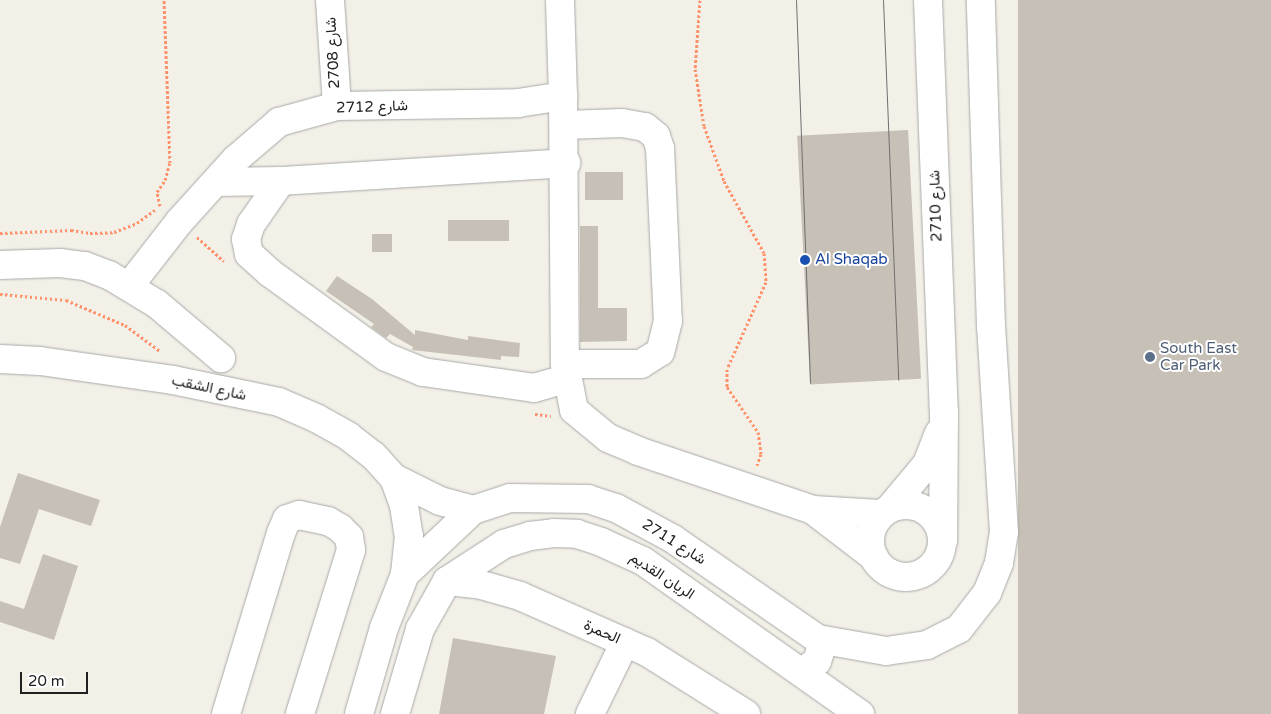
<!DOCTYPE html>
<meta charset="utf-8">
<style>
body{margin:0}
#map{position:relative;width:1271px;height:714px;overflow:hidden;background:#f2f0e7;font-family:"Varela Round",Vazirmatn,sans-serif}
div>[style]{position:absolute}
.building>*{inset:0;background:#c7c0b6;transform-origin:0 0}
.path>*{height:3px;margin-top:-1.5px;transform-origin:0;background:repeating-linear-gradient(90deg,#ff926a 0 2.5px,transparent 0 5px)}
.roads{filter:drop-shadow(0 0 1px #a8a8a8) drop-shadow(0 0 1px #a8a8a8)}
.minor>*{height:28px;margin:-14px;padding:0 14px;transform-origin:14px;border-radius:14px;background:#fff}
.minor>.ring{margin:-14px;padding:0;box-sizing:content-box;background:none;border:28px solid #fff;border-radius:50%}
.tram>*{height:1px;margin:-0.5px;padding:0 0.5px;transform-origin:0.5px;border-radius:0.5px;background:#6f6f6f}
.dots>*{width:14px;height:14px;translate:-50% -50%;box-sizing:border-box;border:2px solid #fff;border-radius:50%}
span{translate:-50% -50%;white-space:nowrap;text-align:center;line-height:1.15;-webkit-text-stroke:4px #fff;paint-order:stroke}
.street-label{font-size:15px;color:#212121}
.transit-label{font-size:15px;color:#164399}
.left{translate:0 -50%;text-align:left}
.service-label{font-size:15px;color:#4e5e75}
.scale{position:absolute;left:20px;top:672px;width:68px;height:22px;box-sizing:border-box;border:2px solid #212121;border-top:0;padding-left:6px;font-size:15px;line-height:18px;white-space:nowrap;color:#212121;-webkit-text-stroke:4px #fff;paint-order:stroke}
</style>
<div id="map">
<div class="building">
<div style="left:1018px;top:0;width:253px;height:714px"></div>
<div style="left:908px;top:130px;width:249px;height:111px;rotate:87deg"></div>
<div style="left:585px;top:172px;width:38px;height:28px"></div>
<div style="left:448px;top:220px;width:61px;height:21px"></div>
<div style="clip-path:polygon(580px 226px,598px 226px,598px 308px,627px 308px,627px 341px,580px 342px)"></div>
<div style="left:372px;top:234px;width:20px;height:18px"></div>
<div style="clip-path:polygon(337px 276px,372px 299px,415px 335px,415px 330px,468px 340px,468px 336px,520px 343px,519px 357px,501px 356px,501px 360px,412px 350px,413px 347px,390px 334px,386px 338px,371px 327px,374px 324px,326px 291px)"></div>
<div style="clip-path:polygon(18px 473px,100px 500px,91px 526px,39px 509px,20px 564px,0 558px,0 527px)"></div>
<div style="clip-path:polygon(43px 554px,78px 566px,54px 640px,0 622px,0 601px,24px 609px)"></div>
<div style="clip-path:polygon(453px 638px,556px 656px,544px 714px,439px 714px)"></div>
</div>
<div class="path">
<div style="left:700px;top:0;width:69px;rotate:94.1deg"></div>
<div style="left:695px;top:69px;width:58px;rotate:81deg"></div>
<div style="left:704px;top:126px;width:59px;rotate:70deg"></div>
<div style="left:724px;top:181px;width:82px;rotate:60.9deg"></div>
<div style="left:764px;top:253px;width:29px;rotate:86deg"></div>
<div style="left:766px;top:282px;width:95px;rotate:114.1deg"></div>
<div style="left:727px;top:369px;width:18px;rotate:90deg"></div>
<div style="left:727px;top:387px;width:55px;rotate:55.4deg"></div>
<div style="left:758px;top:432px;width:22px;rotate:82deg"></div>
<div style="left:761px;top:454px;width:12px;rotate:110deg"></div>
<div style="left:160px;top:206px;width:14px;rotate:-102deg"></div>
<div style="left:157px;top:192px;width:14px;rotate:-56deg"></div>
<div style="left:165px;top:180px;width:18px;rotate:-74deg"></div>
<div style="left:170px;top:163px;width:163px;rotate:-92.1deg"></div>
<div style="left:0;top:233px;width:71px;rotate:-2.4deg"></div>
<div style="left:71px;top:230px;width:19px;rotate:9deg"></div>
<div style="left:90px;top:233px;width:24px;rotate:-2deg"></div>
<div style="left:114px;top:232px;width:25px;rotate:-21deg"></div>
<div style="left:137px;top:223px;width:22px;rotate:-36deg"></div>
<div style="left:197px;top:237px;width:36px;rotate:42deg"></div>
<div style="left:0;top:294px;width:66px;rotate:5.2deg"></div>
<div style="left:66px;top:300px;width:64px;rotate:23deg"></div>
<div style="left:125px;top:325px;width:44px;rotate:36.6deg"></div>
<div style="left:535px;top:414px;width:16px;rotate:7deg"></div>
</div>
<div class="roads">
<div class="minor">
<div style="left:330px;top:0;width:106px;rotate:86.2deg"></div>
<div style="left:928px;top:0;width:412px;rotate:87.8deg"></div>
<div style="left:944px;top:412px;width:129px;rotate:90.4deg"></div>
<div style="left:563px;top:96px;width:268px;rotate:89.6deg"></div>
<div style="left:565px;top:364px;width:47px;rotate:78.9deg"></div>
<div style="left:574px;top:410px;width:44px;rotate:39.5deg"></div>
<div style="left:608px;top:438px;width:33px;rotate:23deg"></div>
<div style="left:638px;top:451px;width:185px;rotate:18.6deg"></div>
<div style="left:813px;top:510px;width:67px;rotate:3.4deg"></div>
<div style="left:565px;top:125px;width:57px;rotate:-2deg"></div>
<div style="left:622px;top:123px;width:23px;rotate:10deg"></div>
<div style="left:645px;top:127px;width:14px;rotate:39deg"></div>
<div style="left:656px;top:136px;width:13px;rotate:72deg"></div>
<div style="left:660px;top:148px;width:173px;rotate:87.4deg"></div>
<div style="left:668px;top:321px;width:32px;rotate:104deg"></div>
<div style="left:660px;top:352px;width:22px;rotate:148deg"></div>
<div style="left:641px;top:364px;width:76px;rotate:180deg"></div>
<div style="left:281px;top:181px;width:52px;rotate:124.9deg"></div>
<div style="left:251px;top:224px;width:16px;rotate:108deg"></div>
<div style="left:246px;top:239px;width:15px;rotate:79deg"></div>
<div style="left:249px;top:254px;width:28px;rotate:42deg"></div>
<div style="left:270px;top:273px;width:143px;rotate:35.9deg"></div>
<div style="left:386px;top:357px;width:40px;rotate:22deg"></div>
<div style="left:423px;top:372px;width:112px;rotate:8.2deg"></div>
<div style="left:534px;top:388px;width:33px;rotate:-16deg"></div>
<div style="left:216px;top:182px;width:65px;rotate:-0.9deg"></div>
<div style="left:281px;top:181px;width:286px;rotate:-3.6deg"></div>
<div style="left:0;top:265px;width:60px;rotate:-1.9deg"></div>
<div style="left:60px;top:263px;width:25px;rotate:7deg"></div>
<div style="left:85px;top:266px;width:26px;rotate:21deg"></div>
<div style="left:109px;top:275px;width:56px;rotate:31.1deg"></div>
<div style="left:157px;top:304px;width:84px;rotate:40.2deg"></div>
<div style="left:130px;top:285px;width:80px;rotate:-52.1deg"></div>
<div style="left:179px;top:222px;width:85px;rotate:-47.9deg"></div>
<div style="left:236px;top:159px;width:57px;rotate:-40.7deg"></div>
<div style="left:279px;top:122px;width:60px;rotate:-15.4deg"></div>
<div style="left:337px;top:106px;width:181px;rotate:-0.9deg"></div>
<div style="left:518px;top:103px;width:46px;rotate:-8.8deg"></div>
<div style="left:563px;top:96px;width:96px;rotate:-91.8deg"></div>
<div style="left:0;top:359px;width:40px;rotate:2.9deg"></div>
<div style="left:40px;top:361px;width:134px;rotate:8.1deg"></div>
<div style="left:173px;top:380px;width:108px;rotate:11.7deg"></div>
<div style="left:279px;top:402px;width:40px;rotate:23.4deg"></div>
<div style="left:316px;top:418px;width:37px;rotate:29deg"></div>
<div style="left:348px;top:436px;width:33px;rotate:38deg"></div>
<div style="left:374px;top:456px;width:30px;rotate:48deg"></div>
<div style="left:394px;top:478px;width:30px;rotate:70deg"></div>
<div style="left:404px;top:506px;width:30px;rotate:81deg"></div>
<div style="left:409px;top:536px;width:38px;rotate:96deg"></div>
<div style="left:394px;top:478px;width:51px;rotate:26.6deg"></div>
<div style="left:440px;top:501px;width:34px;rotate:15deg"></div>
<div class="ring" style="left:870px;top:505px;width:44px;height:44px"></div>
<div style="left:891px;top:507px;width:56px;rotate:-50.1deg"></div>
<div style="left:927px;top:464px;width:33px;rotate:-69deg"></div>
<div style="left:814px;top:511px;width:76px;rotate:37.5deg"></div>
<div style="left:447px;top:581px;width:31px;rotate:6deg"></div>
<div style="left:478px;top:584px;width:44px;rotate:15.9deg"></div>
<div style="left:520px;top:596px;width:139px;rotate:23.8deg"></div>
<div style="left:647px;top:652px;width:117px;rotate:32.1deg"></div>
<div style="left:818px;top:639px;width:69px;rotate:10deg"></div>
<div style="left:886px;top:651px;width:41px;rotate:-8.3deg"></div>
<div style="left:927px;top:645px;width:36px;rotate:-27deg"></div>
<div style="left:959px;top:629px;width:46px;rotate:-52.1deg"></div>
<div style="left:987px;top:593px;width:32px;rotate:-68deg"></div>
<div style="left:999px;top:563px;width:31px;rotate:-81deg"></div>
<div style="left:1004px;top:532px;width:205px;rotate:-93.6deg"></div>
<div style="left:991px;top:327px;width:327px;rotate:-91.8deg"></div>
<div style="left:226px;top:714px;width:189px;rotate:-73.1deg"></div>
<div style="left:281px;top:533px;width:15px;rotate:-67deg"></div>
<div style="left:287px;top:519px;width:13px;rotate:-18deg"></div>
<div style="left:299px;top:515px;width:30px;rotate:12deg"></div>
<div style="left:328px;top:521px;width:14px;rotate:30deg"></div>
<div style="left:340px;top:528px;width:13px;rotate:45deg"></div>
<div style="left:349px;top:537px;width:13px;rotate:81deg"></div>
<div style="left:351px;top:550px;width:172px;rotate:107.3deg"></div>
<div style="left:359px;top:714px;width:90px;rotate:-73.8deg"></div>
<div style="left:384px;top:628px;width:58px;rotate:-68.7deg"></div>
<div style="left:405px;top:574px;width:93px;rotate:-43.3deg"></div>
<div style="left:473px;top:510px;width:39px;rotate:-18deg"></div>
<div style="left:510px;top:498px;width:78px;rotate:0.7deg"></div>
<div style="left:588px;top:499px;width:29px;rotate:18deg"></div>
<div style="left:616px;top:508px;width:65px;rotate:28.5deg"></div>
<div style="left:673px;top:539px;width:176px;rotate:34.6deg"></div>
<div style="left:818px;top:639px;width:10px;rotate:73deg"></div>
<div style="left:821px;top:649px;width:13px;rotate:108deg"></div>
<div style="left:817px;top:661px;width:18px;rotate:142deg"></div>
<div style="left:395px;top:714px;width:89px;rotate:-73.6deg"></div>
<div style="left:420px;top:629px;width:55px;rotate:-60.6deg"></div>
<div style="left:447px;top:581px;width:68px;rotate:-33deg"></div>
<div style="left:504px;top:544px;width:27px;rotate:-17deg"></div>
<div style="left:530px;top:536px;width:24px;rotate:-7deg"></div>
<div style="left:554px;top:533px;width:23px;rotate:2deg"></div>
<div style="left:577px;top:534px;width:25px;rotate:18deg"></div>
<div style="left:601px;top:542px;width:46px;rotate:24.3deg"></div>
<div style="left:643px;top:561px;width:266px;rotate:35.2deg"></div>
<div style="left:590px;top:714px;width:80px;rotate:-64.1deg"></div>
</div>
</div>
<div class="tram">
<div style="left:796px;top:0;width:383px;rotate:87.9deg"></div>
<div style="left:883px;top:0;width:380px;rotate:87.7deg"></div>
</div>
<div class="dots">
<div style="left:805px;top:260px;background:#1a4fb4"></div>
<div style="left:1150px;top:357px;background:#5c6f8a"></div>
</div>
<div class="street-label">
<span style="left:333px;top:53px;rotate:-93deg">شارع 2708</span>
<span style="left:372px;top:107px;rotate:-2deg">شارع 2712</span>
<span style="left:936px;top:206px;rotate:-92deg">شارع 2710</span>
<span style="left:209px;top:388px;rotate:12deg">شارع الشقب</span>
<span style="left:674px;top:542px;rotate:32deg">شارع 2711</span>
<span style="left:662px;top:576px;rotate:33deg">الريان القديم</span>
<span style="left:602px;top:632px;rotate:24deg">الحمرة</span>
</div>
<div class="transit-label">
<span class="left" style="left:815px;top:260px">Al Shaqab</span>
</div>
<div class="service-label">
<span class="left" style="left:1160px;top:357px">South East<br>Car Park</span>
</div>
<div class="scale">20 m</div>
</div>
